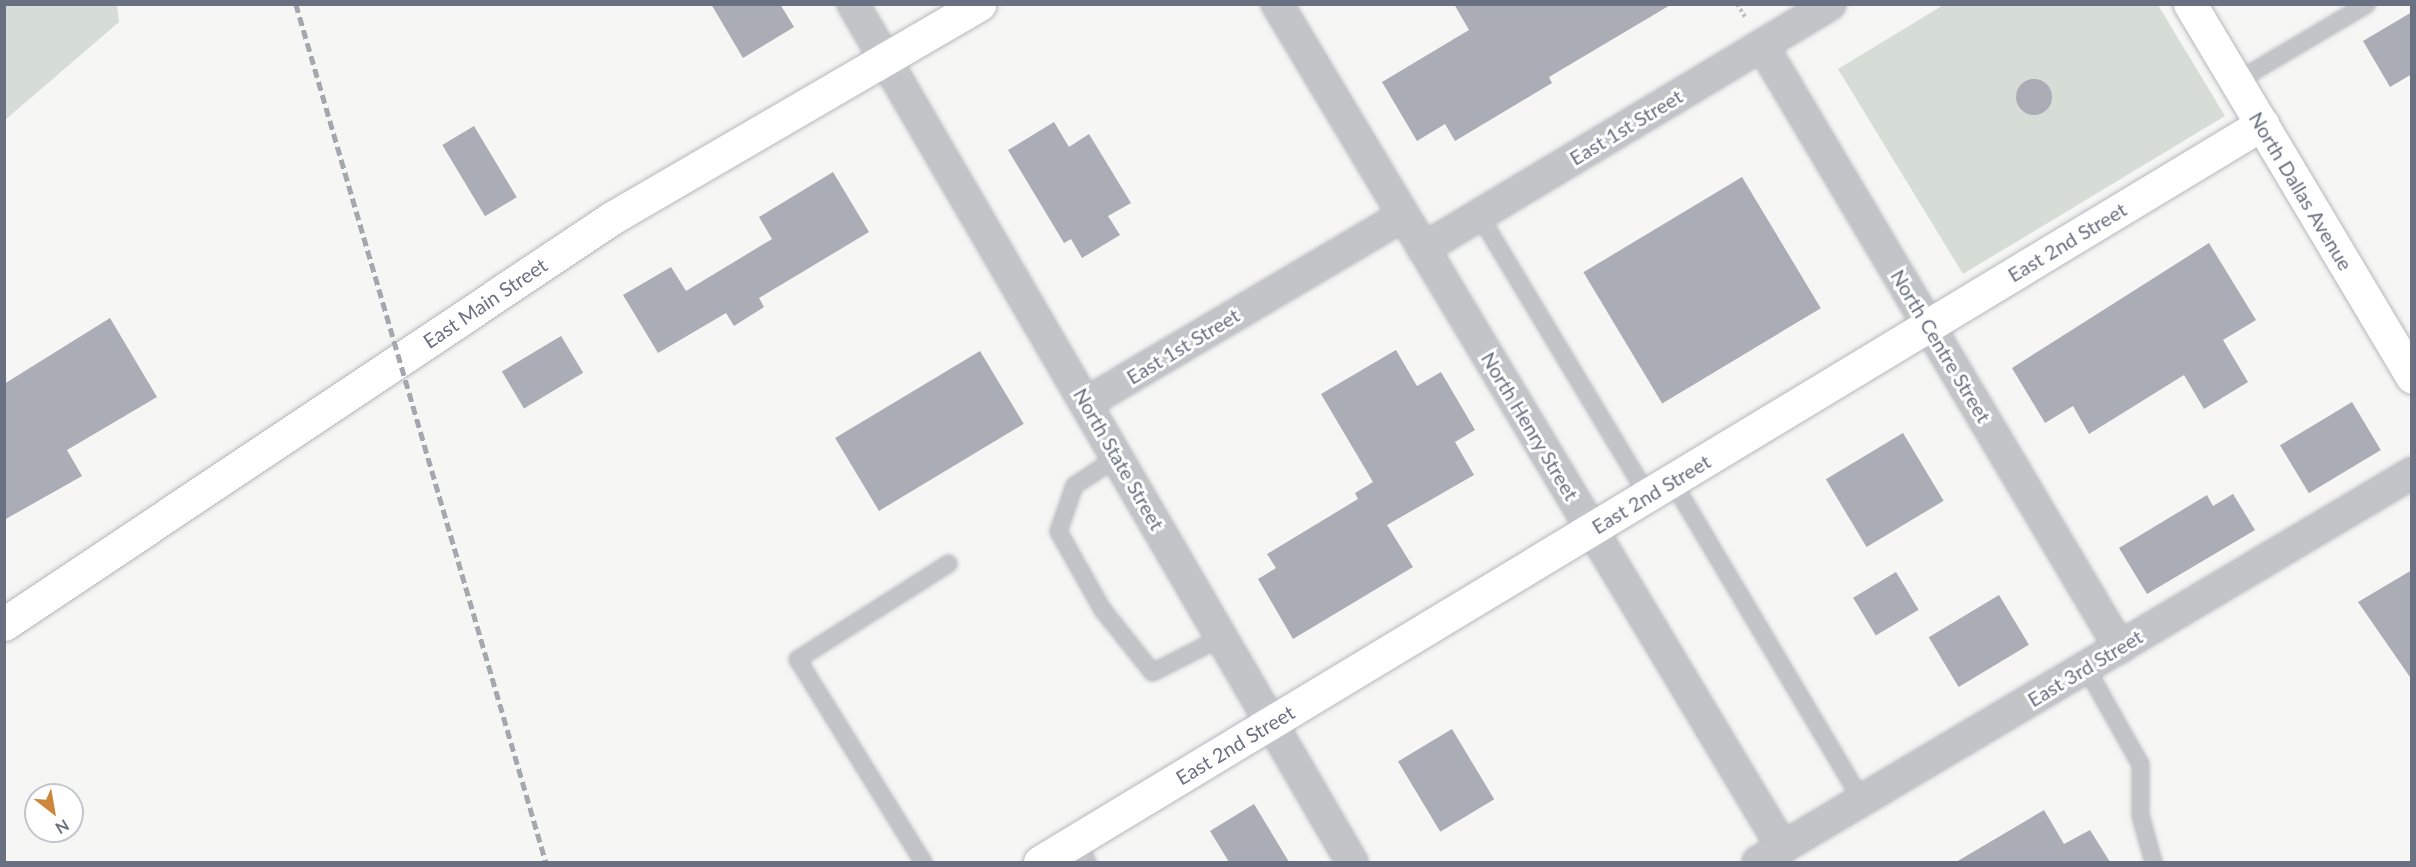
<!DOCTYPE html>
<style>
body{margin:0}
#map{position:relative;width:2416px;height:867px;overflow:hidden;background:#f6f6f4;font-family:Lato,sans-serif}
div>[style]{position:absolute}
.green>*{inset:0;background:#d6ddd6}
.building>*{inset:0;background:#aaadb5;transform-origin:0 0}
.round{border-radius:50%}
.path>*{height:4px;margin-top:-2px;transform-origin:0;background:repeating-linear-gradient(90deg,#bcbdc0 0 3px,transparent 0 6px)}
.roads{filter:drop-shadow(0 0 2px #b5b7bd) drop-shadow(0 0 2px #b5b7bd)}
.lane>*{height:15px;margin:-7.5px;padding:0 7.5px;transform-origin:7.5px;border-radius:7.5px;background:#c3c4c8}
.street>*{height:30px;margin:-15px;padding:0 15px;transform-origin:15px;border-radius:15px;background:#c3c4c8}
.secondary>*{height:33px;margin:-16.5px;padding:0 16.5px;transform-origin:16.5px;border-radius:16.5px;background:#fff}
.primary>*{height:33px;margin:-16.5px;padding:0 16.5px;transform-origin:16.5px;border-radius:16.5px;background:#fff}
.rail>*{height:4.5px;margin-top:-2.25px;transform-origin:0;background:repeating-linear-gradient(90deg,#a4a7ad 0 9px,transparent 0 13.5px)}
span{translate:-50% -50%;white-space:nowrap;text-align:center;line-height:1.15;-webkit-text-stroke:6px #fff;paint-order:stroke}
.street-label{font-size:20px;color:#697081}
.frame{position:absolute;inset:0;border:6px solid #697081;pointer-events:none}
.north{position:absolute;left:24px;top:783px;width:60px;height:60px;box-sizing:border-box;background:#fff;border:2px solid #c3c6cd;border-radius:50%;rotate:149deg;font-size:16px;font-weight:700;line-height:24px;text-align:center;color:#697081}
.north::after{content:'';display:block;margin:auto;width:21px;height:27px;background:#cd873d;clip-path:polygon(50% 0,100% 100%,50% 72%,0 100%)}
</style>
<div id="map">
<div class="green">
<div style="clip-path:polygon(5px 4px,117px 5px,119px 22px,5px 120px)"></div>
<div style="clip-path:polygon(1945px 4px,2158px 5px,2225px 116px,1963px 274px,1838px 69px)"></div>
</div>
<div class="building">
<div style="clip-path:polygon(711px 4px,780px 4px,794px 27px,743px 58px)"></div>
<div style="clip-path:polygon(1454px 4px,1672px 4px,1549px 77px,1552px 83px,1455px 141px,1445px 124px,1417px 141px,1382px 82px,1469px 30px)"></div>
<div style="clip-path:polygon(2412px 12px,2412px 74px,2390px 87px,2363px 41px)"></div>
<div class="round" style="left:2016px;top:79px;width:36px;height:36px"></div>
<div style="clip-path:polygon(1054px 122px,1069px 147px,1089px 134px,1131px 203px,1108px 216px,1120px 235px,1082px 258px,1071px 239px,1064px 243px,1008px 150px)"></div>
<div style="left:474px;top:126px;width:83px;height:37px;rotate:59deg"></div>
<div style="clip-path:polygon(833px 172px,869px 232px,759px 298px,764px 307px,734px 326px,726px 313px,658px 353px,623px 295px,671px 267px,686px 291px,772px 239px,759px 217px)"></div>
<div style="left:1742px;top:177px;width:153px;height:185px;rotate:59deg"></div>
<div style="clip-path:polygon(2209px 243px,2256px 320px,2223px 340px,2248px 382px,2204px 409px,2184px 375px,2089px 434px,2073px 406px,2045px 423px,2012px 368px)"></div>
<div style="clip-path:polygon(110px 318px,157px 397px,67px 450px,82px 476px,4px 520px,4px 384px)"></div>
<div style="left:561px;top:336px;width:43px;height:69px;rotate:59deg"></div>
<div style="clip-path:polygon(1396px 350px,1417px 386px,1441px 372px,1475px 430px,1455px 442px,1474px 475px,1387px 525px,1413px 567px,1293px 639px,1258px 579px,1276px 568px,1267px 554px,1358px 499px,1355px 493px,1373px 482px,1321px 394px)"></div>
<div style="left:980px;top:351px;width:85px;height:169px;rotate:59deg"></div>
<div style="left:2352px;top:402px;width:56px;height:84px;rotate:59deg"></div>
<div style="left:1903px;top:433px;width:79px;height:90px;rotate:59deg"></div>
<div style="clip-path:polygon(2233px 494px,2255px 530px,2147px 594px,2119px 548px,2207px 495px,2213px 506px)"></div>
<div style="clip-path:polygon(2412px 570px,2412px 680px,2358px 602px)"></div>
<div style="left:1896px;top:572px;width:44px;height:50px;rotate:59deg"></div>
<div style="left:1999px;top:595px;width:58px;height:82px;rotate:59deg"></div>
<div style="left:1452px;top:729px;width:82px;height:63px;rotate:59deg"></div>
<div style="clip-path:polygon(1254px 804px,1289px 862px,1229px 862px,1210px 831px)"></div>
<div style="clip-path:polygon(2044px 810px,2064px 844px,2090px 830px,2110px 862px,1956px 862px)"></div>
</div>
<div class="path">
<div style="left:1737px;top:4px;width:15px;rotate:58deg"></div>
</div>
<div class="roads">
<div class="lane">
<div style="left:2236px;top:81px;width:151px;rotate:-30.6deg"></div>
<div style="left:1479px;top:215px;width:328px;rotate:59deg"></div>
<div style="left:1118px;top:456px;width:53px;rotate:146.6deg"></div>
<div style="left:1074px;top:485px;width:49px;rotate:109.2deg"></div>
<div style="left:1058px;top:531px;width:90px;rotate:60.6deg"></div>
<div style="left:1102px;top:609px;width:80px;rotate:51.6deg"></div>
<div style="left:1152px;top:672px;width:77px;rotate:-26.9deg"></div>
<div style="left:1672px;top:481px;width:372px;rotate:59.3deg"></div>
<div style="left:2086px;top:668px;width:110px;rotate:60.6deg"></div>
<div style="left:2140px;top:764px;width:51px;rotate:90deg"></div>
<div style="left:2140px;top:815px;width:49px;rotate:74.5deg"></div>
<div style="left:1075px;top:841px;width:24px;rotate:60deg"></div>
<div style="left:923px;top:862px;width:239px;rotate:-121.8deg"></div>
<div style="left:797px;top:659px;width:179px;rotate:-32.4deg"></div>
</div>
<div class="street">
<div style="left:853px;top:4px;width:993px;rotate:59.82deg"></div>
<div style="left:1277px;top:4px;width:984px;rotate:59.06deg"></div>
<div style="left:1762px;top:45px;width:701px;rotate:59.3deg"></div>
<div style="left:1423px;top:249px;width:475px;rotate:-31deg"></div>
<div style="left:1088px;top:402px;width:366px;rotate:-30.6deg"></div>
<div style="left:1758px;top:862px;width:761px;rotate:-30.74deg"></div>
</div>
<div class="secondary">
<div style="left:4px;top:624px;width:731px;rotate:-33.73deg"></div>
<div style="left:612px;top:218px;width:425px;rotate:-30.2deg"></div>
<div style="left:1040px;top:862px;width:1428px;rotate:-31.13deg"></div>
</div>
<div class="primary">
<div style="left:2190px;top:4px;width:434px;rotate:59.2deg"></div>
</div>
</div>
<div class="rail">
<div style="left:296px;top:4px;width:894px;rotate:73.76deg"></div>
</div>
<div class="street-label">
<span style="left:1626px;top:127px;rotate:-31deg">East 1st Street</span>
<span style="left:2301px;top:191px;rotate:59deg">North Dallas Avenue</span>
<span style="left:2067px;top:242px;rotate:-31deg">East 2nd Street</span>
<span style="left:485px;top:303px;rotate:-34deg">East Main Street</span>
<span style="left:1183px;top:346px;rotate:-31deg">East 1st Street</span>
<span style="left:1941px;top:346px;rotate:59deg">North Centre Street</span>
<span style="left:1530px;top:426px;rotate:59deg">North Henry Street</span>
<span style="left:1119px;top:459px;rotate:60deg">North State Street</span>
<span style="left:1651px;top:494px;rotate:-31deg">East 2nd Street</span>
<span style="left:2085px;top:668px;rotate:-31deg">East 3rd Street</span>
<span style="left:1235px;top:745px;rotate:-31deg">East 2nd Street</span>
</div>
<div class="frame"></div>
<div class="north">N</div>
</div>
